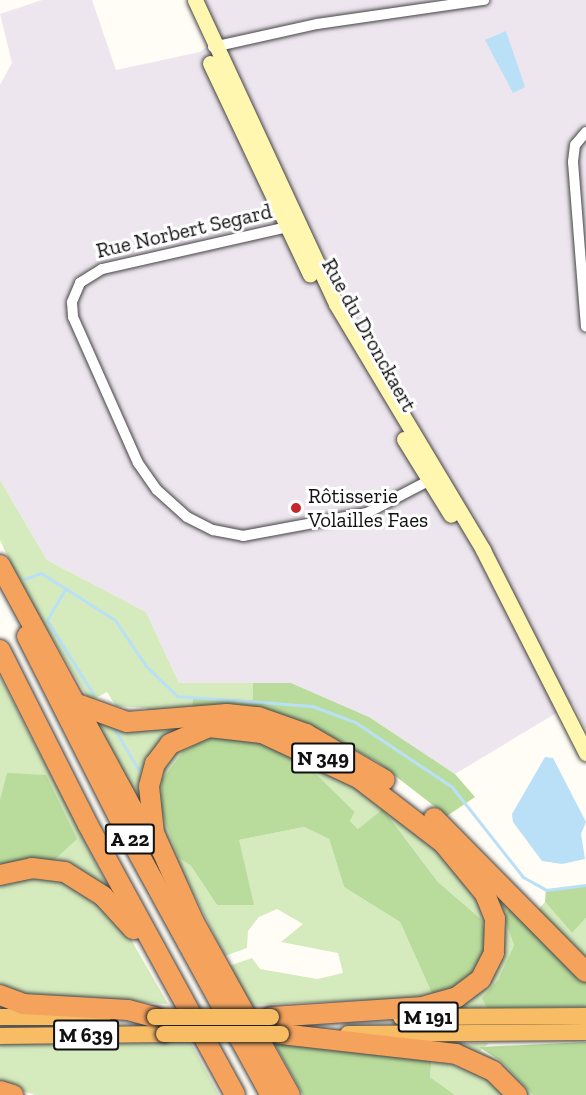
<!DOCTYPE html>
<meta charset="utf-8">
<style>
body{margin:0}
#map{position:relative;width:586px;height:1095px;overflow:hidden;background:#fffdf5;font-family:"Zilla Slab",serif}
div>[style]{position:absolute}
.industrial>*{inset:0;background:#eee6ef}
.green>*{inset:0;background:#d5ebbd}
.forest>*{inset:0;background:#b9dc9c}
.water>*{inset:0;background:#b9e0f7}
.stream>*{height:3px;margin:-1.5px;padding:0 1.5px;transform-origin:1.5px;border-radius:1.5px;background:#b9e0f7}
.roads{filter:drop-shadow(0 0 2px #444) drop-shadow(0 0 2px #444)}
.minor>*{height:10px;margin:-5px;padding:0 5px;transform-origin:5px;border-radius:5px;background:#fff}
.secondary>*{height:15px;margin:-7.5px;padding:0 7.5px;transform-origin:7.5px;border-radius:7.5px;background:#fff6b0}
.trunk>*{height:16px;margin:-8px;padding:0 8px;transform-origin:8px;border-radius:8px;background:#f7bc64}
.motorway>*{height:20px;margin:-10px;padding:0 10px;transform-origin:10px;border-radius:10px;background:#f5a25d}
.bridges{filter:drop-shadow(0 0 2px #222) drop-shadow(0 0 2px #222)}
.trunk-bridge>*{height:16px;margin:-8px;padding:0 8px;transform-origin:8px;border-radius:8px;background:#f7bc64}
.dots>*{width:16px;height:16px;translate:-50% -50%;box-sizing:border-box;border:3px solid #fff;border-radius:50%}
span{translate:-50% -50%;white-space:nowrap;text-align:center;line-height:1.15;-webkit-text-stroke:6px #fff;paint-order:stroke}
.shield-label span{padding:2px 4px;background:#fff;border:2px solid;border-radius:4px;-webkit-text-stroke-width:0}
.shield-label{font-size:20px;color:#111;font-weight:700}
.street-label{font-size:21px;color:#111}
.poi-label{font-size:21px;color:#111}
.left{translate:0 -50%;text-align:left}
</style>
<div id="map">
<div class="industrial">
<div style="clip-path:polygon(42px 0,92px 0,116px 70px,200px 52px,215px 41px,201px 0,586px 0,586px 730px,573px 703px,455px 774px,369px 717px,291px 683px,179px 683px,146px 612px,47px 560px,0 480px,0 85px,12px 63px,0 14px)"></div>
</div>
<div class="green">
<div style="clip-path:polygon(0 480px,47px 560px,146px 612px,179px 683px,253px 683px,253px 700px,193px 697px,192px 707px,151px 714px,147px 708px,116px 706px,107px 692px,90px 701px,21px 586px,0 540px)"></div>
<div style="clip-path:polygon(0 676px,101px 873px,114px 894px,50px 864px,0 800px)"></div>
<div style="clip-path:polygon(97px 721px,188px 726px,141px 805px,95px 723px)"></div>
<div style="clip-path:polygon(214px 734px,179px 858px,191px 866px,217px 905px,239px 840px,304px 827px,329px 839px,344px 887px,400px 922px,434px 998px,249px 1005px,229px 966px,252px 958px,260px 969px,317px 979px,343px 973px,338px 953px,281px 942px,303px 924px,277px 909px,259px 917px,248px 931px,247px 948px,225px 956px,159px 825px,158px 776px,178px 748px)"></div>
<div style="clip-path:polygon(300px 758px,347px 780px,428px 841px,473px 891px,485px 913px,489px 939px,481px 919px,438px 882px,384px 810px,358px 829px,350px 821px,355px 812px)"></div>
<div style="clip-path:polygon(32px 874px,58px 879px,93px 898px,129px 936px,168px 1004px,20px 995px,0 985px,0 884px)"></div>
<div style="clip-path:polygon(488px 886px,513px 907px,504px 918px,514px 945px,498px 980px,483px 998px,487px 1008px,453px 1008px,486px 983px)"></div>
<div style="clip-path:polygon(545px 902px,572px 933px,586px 918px,586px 961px,536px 912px)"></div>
<div style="clip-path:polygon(191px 1043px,219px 1095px,35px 1095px,0 1083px,0 1044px)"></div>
<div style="clip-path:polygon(453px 1043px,489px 1043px,480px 1051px,502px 1062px,533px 1095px,525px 1095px)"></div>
<div style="clip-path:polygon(432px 1056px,495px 1082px,507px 1095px,455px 1095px,430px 1077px)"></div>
</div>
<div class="forest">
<div style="clip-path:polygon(253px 683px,291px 683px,369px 717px,455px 774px,475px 797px,447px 816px,376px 761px,299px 721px,256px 707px,192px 707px,193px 697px,253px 700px)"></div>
<div style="clip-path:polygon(214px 734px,270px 744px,300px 758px,355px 812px,350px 821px,358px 829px,383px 809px,438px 882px,481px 919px,489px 939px,474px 976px,434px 998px,400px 922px,344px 887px,329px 839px,304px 827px,239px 840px,254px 905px,217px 905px,191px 866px,179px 858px,161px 810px,162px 780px,183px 752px)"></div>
<div style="clip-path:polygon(7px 773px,46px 775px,77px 839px,50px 864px,0 868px,0 800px)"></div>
<div style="clip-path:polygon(586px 885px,586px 918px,572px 933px,545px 902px,546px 890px)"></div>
<div style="clip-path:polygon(510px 908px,586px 978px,586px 1007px,487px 1008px,482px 998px,498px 980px,514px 945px,504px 918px)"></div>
<div style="clip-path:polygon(586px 1042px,586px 1095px,533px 1095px,502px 1062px,479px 1047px)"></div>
<div style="clip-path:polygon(274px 1043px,432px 1056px,430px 1077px,455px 1095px,303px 1095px)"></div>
</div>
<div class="water">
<div style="clip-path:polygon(506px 31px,525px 87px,513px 93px,485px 40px)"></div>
<div style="clip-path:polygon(545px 757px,553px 758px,586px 822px,581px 834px,585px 859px,562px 864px,542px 861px,513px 822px,512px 814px)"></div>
</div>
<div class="stream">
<div style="left:24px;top:579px;width:18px;rotate:-19deg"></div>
<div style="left:41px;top:573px;width:88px;rotate:32.4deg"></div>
<div style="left:115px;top:620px;width:55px;rotate:56deg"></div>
<div style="left:146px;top:666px;width:43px;rotate:44.1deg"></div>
<div style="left:177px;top:696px;width:135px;rotate:4.2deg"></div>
<div style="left:312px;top:706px;width:46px;rotate:20.4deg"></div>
<div style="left:355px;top:722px;width:117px;rotate:33.8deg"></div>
<div style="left:452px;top:787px;width:115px;rotate:51.7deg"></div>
<div style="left:523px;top:877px;width:26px;rotate:29deg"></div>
<div style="left:546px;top:890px;width:40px;rotate:-7.1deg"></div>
<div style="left:66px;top:588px;width:37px;rotate:121deg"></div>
<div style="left:47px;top:620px;width:87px;rotate:58.1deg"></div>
<div style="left:115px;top:730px;width:45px;rotate:59.5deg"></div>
</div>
<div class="roads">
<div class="minor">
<div style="left:213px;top:47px;width:107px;rotate:-12.5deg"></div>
<div style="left:317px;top:24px;width:169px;rotate:-8.2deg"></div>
<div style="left:586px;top:132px;width:17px;rotate:130deg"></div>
<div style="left:575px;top:145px;width:17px;rotate:97deg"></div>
<div style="left:573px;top:162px;width:165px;rotate:85.5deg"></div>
<div style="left:292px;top:226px;width:195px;rotate:167.2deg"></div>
<div style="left:102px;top:269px;width:26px;rotate:148deg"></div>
<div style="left:80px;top:283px;width:21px;rotate:113deg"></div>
<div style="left:72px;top:302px;width:15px;rotate:86deg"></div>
<div style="left:73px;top:317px;width:160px;rotate:66deg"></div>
<div style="left:138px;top:463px;width:33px;rotate:55deg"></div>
<div style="left:157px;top:490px;width:40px;rotate:42deg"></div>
<div style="left:187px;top:517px;width:29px;rotate:27deg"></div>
<div style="left:213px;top:530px;width:31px;rotate:11deg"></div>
<div style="left:243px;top:536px;width:126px;rotate:-10.5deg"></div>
<div style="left:367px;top:513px;width:76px;rotate:-27.6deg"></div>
</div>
<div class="secondary">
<div style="left:195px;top:0;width:335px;rotate:65.1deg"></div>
<div style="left:336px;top:304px;width:287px;rotate:59.1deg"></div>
<div style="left:483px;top:550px;width:228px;rotate:63.1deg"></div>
<div style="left:210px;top:63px;width:234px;rotate:64.7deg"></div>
<div style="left:404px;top:439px;width:89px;rotate:58.3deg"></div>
</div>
<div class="trunk">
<div style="left:0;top:1017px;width:103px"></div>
<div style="left:401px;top:1017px;width:185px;rotate:-0.3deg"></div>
<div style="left:348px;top:1034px;width:238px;rotate:-0.5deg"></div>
<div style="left:0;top:1036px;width:164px;rotate:-0.7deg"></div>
</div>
<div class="motorway">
<div style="left:0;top:565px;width:312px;rotate:61.5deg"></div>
<div style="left:27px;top:636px;width:202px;rotate:63.2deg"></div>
<div style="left:118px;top:816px;width:318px;rotate:61.3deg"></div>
<div style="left:0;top:650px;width:196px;rotate:63.3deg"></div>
<div style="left:88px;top:825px;width:307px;rotate:61.4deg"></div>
<div style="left:80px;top:705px;width:50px;rotate:19.9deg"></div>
<div style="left:127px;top:722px;width:100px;rotate:-4.6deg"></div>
<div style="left:227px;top:714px;width:31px;rotate:6deg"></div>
<div style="left:258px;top:717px;width:51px;rotate:19.5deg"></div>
<div style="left:306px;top:734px;width:91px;rotate:30.2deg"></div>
<div style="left:434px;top:818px;width:216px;rotate:45.4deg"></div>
<div style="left:0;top:875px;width:33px;rotate:-12deg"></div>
<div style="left:32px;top:868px;width:33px;rotate:7deg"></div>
<div style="left:65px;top:872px;width:45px;rotate:32.3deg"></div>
<div style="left:103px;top:896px;width:45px;rotate:47.7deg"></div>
<div style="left:189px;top:913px;width:208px;rotate:61deg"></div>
<div style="left:194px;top:922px;width:98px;rotate:-114.2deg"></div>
<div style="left:154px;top:833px;width:47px;rotate:-96.1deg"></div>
<div style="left:149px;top:786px;width:23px;rotate:-75deg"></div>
<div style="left:155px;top:764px;width:25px;rotate:-53deg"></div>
<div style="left:170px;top:744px;width:43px;rotate:-23.6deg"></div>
<div style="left:209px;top:727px;width:53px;rotate:6.5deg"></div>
<div style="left:262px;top:733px;width:108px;rotate:25.1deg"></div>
<div style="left:360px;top:779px;width:105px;rotate:37.6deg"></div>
<div style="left:443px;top:843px;width:66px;rotate:50.5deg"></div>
<div style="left:485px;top:894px;width:27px;rotate:68deg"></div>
<div style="left:495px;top:919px;width:34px;rotate:92deg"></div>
<div style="left:494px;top:953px;width:29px;rotate:117deg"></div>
<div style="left:481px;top:979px;width:30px;rotate:143deg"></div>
<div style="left:457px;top:997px;width:35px;rotate:164deg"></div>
<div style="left:423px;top:1007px;width:152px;rotate:176.2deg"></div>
<div style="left:0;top:995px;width:25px;rotate:21deg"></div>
<div style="left:23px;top:1004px;width:105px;rotate:3.3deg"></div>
<div style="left:128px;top:1010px;width:28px;rotate:15deg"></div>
<div style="left:281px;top:1034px;width:176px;rotate:6.5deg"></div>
<div style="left:456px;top:1054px;width:41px;rotate:24.7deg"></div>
<div style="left:493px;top:1071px;width:34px;rotate:45deg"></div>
<div style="left:0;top:1091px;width:14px;rotate:17deg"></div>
</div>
</div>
<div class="bridges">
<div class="trunk-bridge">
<div style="left:155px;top:1017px;width:116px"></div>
<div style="left:164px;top:1034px;width:117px"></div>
</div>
</div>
<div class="dots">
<div style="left:296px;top:508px;background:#c4262e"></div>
</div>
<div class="shield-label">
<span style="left:323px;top:758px">N 349</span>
<span style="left:130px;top:839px">A 22</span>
<span style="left:428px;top:1017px">M 191</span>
<span style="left:86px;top:1035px">M 639</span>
</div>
<div class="street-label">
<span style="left:184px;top:231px;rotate:-13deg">Rue Norbert Segard</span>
<span style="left:369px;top:335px;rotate:61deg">Rue du Dronckaert</span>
</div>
<div class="poi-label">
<span class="left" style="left:308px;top:508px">Rôtisserie<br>Volailles Faes</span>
</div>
</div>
